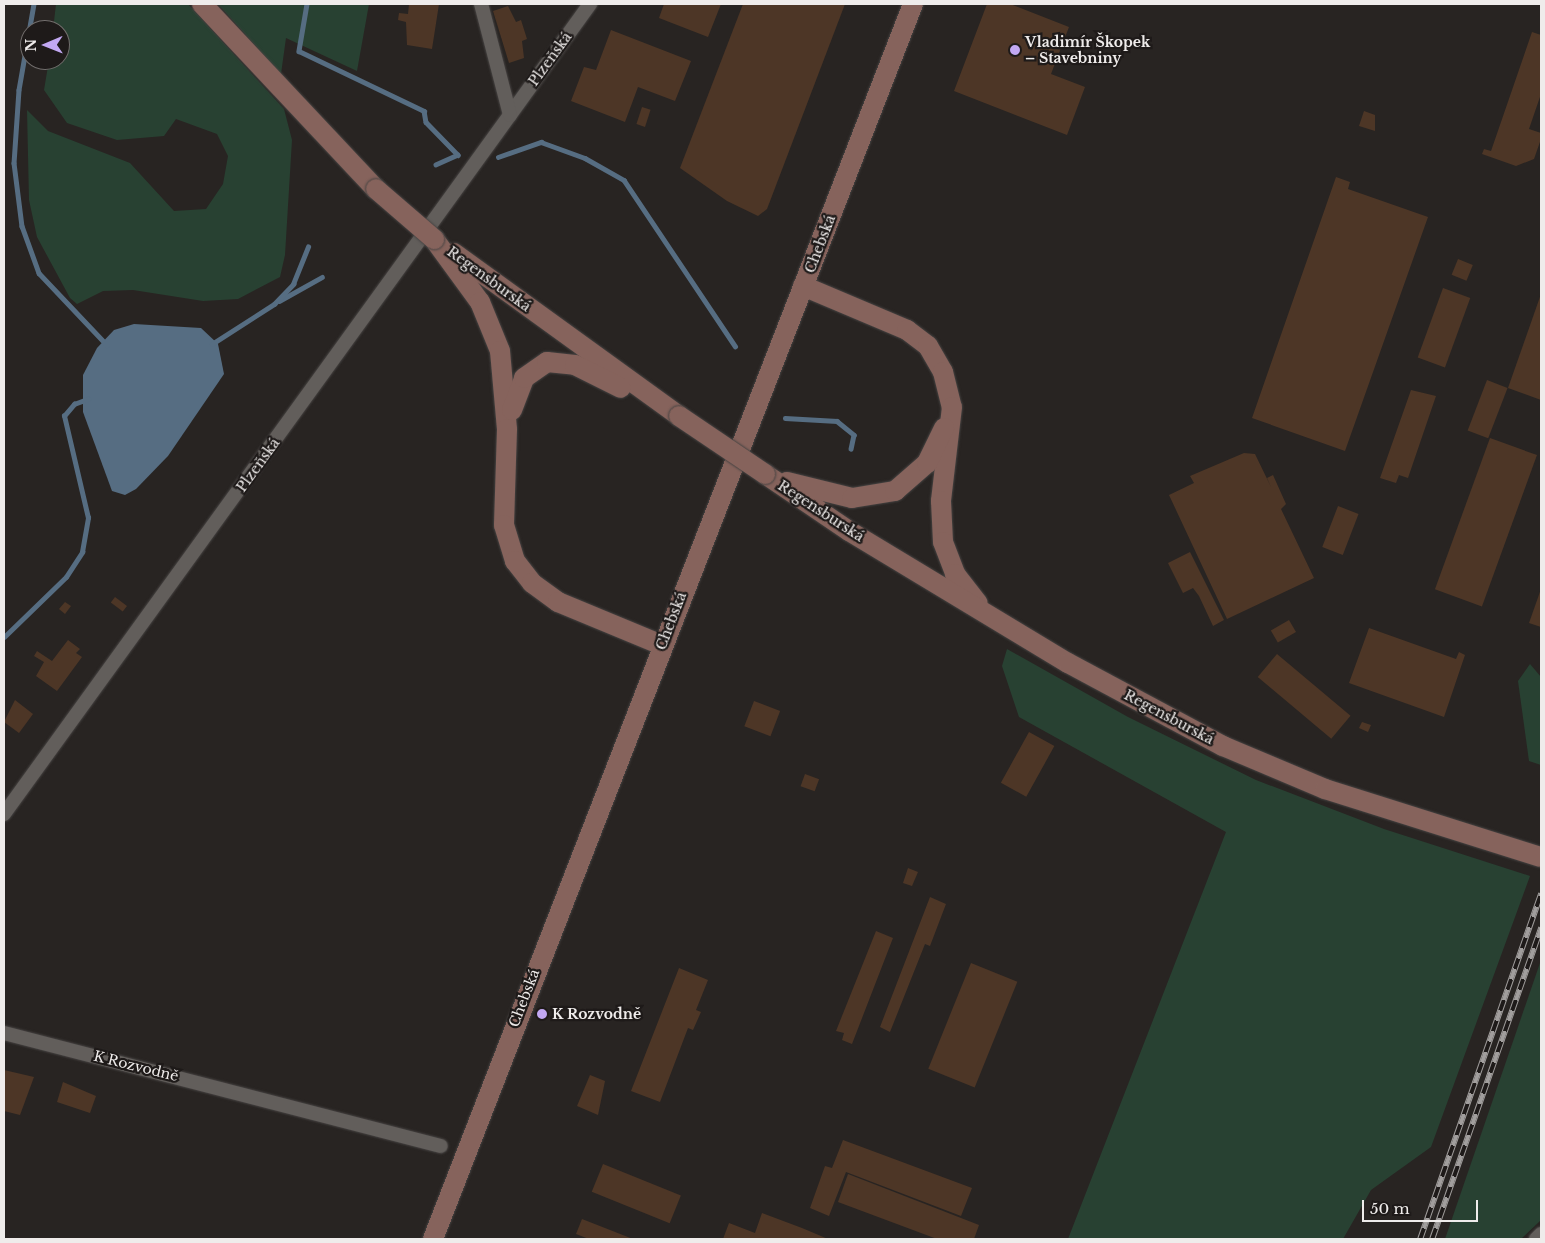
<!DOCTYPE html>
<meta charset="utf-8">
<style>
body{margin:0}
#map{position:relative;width:1545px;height:1243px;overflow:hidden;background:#282422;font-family:"Libre Baskerville",serif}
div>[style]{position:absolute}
.green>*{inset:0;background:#284132}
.water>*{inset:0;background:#566d82}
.stream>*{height:4.5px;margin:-2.25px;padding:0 2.25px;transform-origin:2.25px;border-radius:2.25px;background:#566d82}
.building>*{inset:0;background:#4d3626;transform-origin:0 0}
.roads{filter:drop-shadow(0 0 1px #464342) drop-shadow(0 0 1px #464342)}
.minor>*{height:14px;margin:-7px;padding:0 7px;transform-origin:7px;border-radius:7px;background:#625e5b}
.secondary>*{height:20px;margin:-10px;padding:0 10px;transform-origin:10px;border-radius:10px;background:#86635c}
.rail>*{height:5.5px;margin-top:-2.75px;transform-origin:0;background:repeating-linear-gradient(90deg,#1e1a19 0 11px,#a19e9d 0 22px);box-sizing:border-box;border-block:1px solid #a19e9d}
.bridges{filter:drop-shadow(0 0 1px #464342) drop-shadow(0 0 1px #464342)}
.secondary-bridge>*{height:20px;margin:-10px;padding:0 10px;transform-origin:10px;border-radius:10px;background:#86635c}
.dots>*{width:14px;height:14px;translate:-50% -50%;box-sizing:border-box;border:2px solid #1e1a19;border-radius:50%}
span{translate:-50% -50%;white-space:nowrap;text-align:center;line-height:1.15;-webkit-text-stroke:4.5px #1e1a19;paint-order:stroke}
.poi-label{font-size:14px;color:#efeceb;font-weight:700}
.left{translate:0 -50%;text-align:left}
.street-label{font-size:14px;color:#efeceb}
.frame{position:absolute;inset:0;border:5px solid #efeceb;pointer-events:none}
.north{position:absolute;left:20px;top:20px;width:50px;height:50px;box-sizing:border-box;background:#1e1a19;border:1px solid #726e6d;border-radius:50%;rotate:269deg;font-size:14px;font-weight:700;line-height:20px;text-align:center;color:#efeceb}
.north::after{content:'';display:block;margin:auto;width:18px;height:22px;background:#c2a8f2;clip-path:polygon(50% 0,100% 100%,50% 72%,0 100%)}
.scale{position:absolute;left:1362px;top:1200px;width:116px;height:22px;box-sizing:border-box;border:2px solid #efeceb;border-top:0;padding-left:6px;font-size:15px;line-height:18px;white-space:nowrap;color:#efeceb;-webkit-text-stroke:4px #1e1a19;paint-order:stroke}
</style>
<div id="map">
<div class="green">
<div style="clip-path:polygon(56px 4px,188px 4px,284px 109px,292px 140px,285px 255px,280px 277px,238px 299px,203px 301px,133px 290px,103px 291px,77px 304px,70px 298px,37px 237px,29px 200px,27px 110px,48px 131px,130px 163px,174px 211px,206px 209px,223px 184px,228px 156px,217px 134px,176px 119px,164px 136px,117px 140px,67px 123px,44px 90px,49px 60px,60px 60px,60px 30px,53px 30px)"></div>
<div style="clip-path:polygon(218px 4px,369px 4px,357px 71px,286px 38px,281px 74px)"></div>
<div style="clip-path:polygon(1007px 649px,1128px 717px,1256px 780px,1384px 829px,1530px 876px,1431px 1147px,1371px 1190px,1343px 1239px,1068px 1239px,1226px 832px,1019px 717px,1002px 666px)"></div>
<div style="clip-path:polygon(1530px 664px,1541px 677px,1541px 765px,1529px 761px,1518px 681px)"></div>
<div style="clip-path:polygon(1541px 960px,1541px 1220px,1521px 1239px,1445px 1239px)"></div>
</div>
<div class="water">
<div style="clip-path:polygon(134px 324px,201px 328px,218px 344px,224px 374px,168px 456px,136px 489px,125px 495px,112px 491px,83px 412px,83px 375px,97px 348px,114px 330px)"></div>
</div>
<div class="stream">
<div style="left:34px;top:4px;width:87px;rotate:99.9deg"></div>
<div style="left:19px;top:90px;width:73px;rotate:93.9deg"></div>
<div style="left:14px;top:163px;width:64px;rotate:82.8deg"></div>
<div style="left:22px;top:226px;width:50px;rotate:70.1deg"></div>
<div style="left:39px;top:273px;width:99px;rotate:46.6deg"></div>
<div style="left:307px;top:4px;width:48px;rotate:99.7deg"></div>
<div style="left:299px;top:51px;width:139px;rotate:25.6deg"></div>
<div style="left:424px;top:111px;width:11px;rotate:80deg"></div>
<div style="left:426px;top:122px;width:46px;rotate:45.9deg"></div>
<div style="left:458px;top:155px;width:24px;rotate:156deg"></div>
<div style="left:498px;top:157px;width:46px;rotate:-19.2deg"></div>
<div style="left:541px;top:142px;width:47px;rotate:20deg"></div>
<div style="left:585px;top:158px;width:45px;rotate:29.4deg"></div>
<div style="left:624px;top:180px;width:200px;rotate:56.2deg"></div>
<div style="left:279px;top:301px;width:49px;rotate:-29.2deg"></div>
<div style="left:212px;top:344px;width:74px;rotate:-32.8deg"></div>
<div style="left:274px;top:304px;width:28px;rotate:-46deg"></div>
<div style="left:293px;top:284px;width:40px;rotate:-68deg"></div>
<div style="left:785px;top:418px;width:52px;rotate:3.3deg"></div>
<div style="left:837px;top:421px;width:22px;rotate:39deg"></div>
<div style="left:854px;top:435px;width:14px;rotate:102deg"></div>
<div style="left:4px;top:637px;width:86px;rotate:-44.1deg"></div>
<div style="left:66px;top:577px;width:30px;rotate:-57deg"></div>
<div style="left:82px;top:552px;width:35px;rotate:-80deg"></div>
<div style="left:88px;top:518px;width:105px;rotate:-103.2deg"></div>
<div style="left:64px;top:416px;width:16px;rotate:-50deg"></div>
<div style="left:74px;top:404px;width:15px;rotate:-20deg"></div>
</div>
<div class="building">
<div style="clip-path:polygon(409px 4px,439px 4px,432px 49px,407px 45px,406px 22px,398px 20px,399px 13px,408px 14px)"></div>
<div style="clip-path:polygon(664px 4px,721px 4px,708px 37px,659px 18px)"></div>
<div style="clip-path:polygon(743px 4px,845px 4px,767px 209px,758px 216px,727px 201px,680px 168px)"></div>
<div style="clip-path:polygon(987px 4px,1010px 4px,1069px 27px,1051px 74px,1085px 87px,1067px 135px,954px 91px)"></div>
<div style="clip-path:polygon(508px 6px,516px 22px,521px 20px,527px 39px,522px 41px,524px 58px,509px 63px,493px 11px)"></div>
<div style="clip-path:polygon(611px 30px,691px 61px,675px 101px,638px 87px,625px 122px,571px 101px,584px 67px,596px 70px)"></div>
<div style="clip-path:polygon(1532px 32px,1541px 35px,1541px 94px,1529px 129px,1541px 133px,1541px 139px,1534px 159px,1516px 166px,1482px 154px,1484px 149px,1491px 151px)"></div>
<div style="left:642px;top:107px;width:9px;height:18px;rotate:18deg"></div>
<div style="clip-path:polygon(1364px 111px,1375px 115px,1375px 131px,1359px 126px)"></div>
<div style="clip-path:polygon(1336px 177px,1350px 182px,1348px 189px,1428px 217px,1345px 451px,1252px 418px)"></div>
<div style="left:1458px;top:259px;width:16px;height:17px;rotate:22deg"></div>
<div style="left:1443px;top:288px;width:29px;height:74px;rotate:20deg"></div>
<div style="clip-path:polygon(1541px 294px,1541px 400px,1508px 388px)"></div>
<div style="left:1487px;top:380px;width:22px;height:54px;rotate:21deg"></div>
<div style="clip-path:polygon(1411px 390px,1436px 396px,1408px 478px,1399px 475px,1396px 483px,1380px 478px)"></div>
<div style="left:1490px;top:438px;width:50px;height:161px;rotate:20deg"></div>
<div style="clip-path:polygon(1244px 453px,1255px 454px,1271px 487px,1267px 478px,1273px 475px,1286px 504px,1281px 509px,1314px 578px,1227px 619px,1169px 495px,1194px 483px,1190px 476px)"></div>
<div style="left:1338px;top:506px;width:22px;height:44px;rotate:21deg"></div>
<div style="clip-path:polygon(1190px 552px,1224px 620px,1213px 626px,1199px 596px,1193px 588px,1183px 593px,1168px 563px)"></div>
<div style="clip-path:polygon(1541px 589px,1541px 627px,1529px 623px)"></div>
<div style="left:115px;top:597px;width:15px;height:7px;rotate:37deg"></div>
<div style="clip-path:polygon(65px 602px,71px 606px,65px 614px,59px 609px)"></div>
<div style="left:1289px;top:620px;width:14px;height:21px;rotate:60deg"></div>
<div style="clip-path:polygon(1369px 628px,1456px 659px,1459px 652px,1465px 655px,1444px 717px,1349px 683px)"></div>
<div style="clip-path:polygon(68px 640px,80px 649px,76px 653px,82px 657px,57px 691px,36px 676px,44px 662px,34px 656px,37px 651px,52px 661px)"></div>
<div style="left:1277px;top:654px;width:96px;height:30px;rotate:40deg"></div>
<div style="clip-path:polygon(15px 700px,33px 714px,19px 733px,4px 722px)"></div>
<div style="left:754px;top:701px;width:28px;height:27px;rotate:21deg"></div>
<div style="clip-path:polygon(1362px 722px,1371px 725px,1368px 732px,1359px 728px)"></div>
<div style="left:1029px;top:732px;width:29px;height:58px;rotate:29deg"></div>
<div style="left:805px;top:774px;width:15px;height:13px;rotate:20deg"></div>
<div style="clip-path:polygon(908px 868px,918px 872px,912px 886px,903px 883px)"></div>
<div style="clip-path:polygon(930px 897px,946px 904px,930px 946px,925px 944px,890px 1032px,880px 1027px)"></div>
<div style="clip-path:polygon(876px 931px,893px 938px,852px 1044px,842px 1040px,844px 1033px,836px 1031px)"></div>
<div style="left:971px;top:963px;width:50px;height:114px;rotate:22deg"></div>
<div style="clip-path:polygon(679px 968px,708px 980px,696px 1010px,701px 1012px,693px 1030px,688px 1028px,660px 1102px,631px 1091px)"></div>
<div style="clip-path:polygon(4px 1070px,34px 1077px,20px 1115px,4px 1111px)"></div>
<div style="clip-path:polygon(590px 1075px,605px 1081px,598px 1115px,577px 1106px)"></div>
<div style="clip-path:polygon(63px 1082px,96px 1096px,90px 1113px,57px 1102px)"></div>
<div style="clip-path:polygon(843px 1140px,972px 1188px,961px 1216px,846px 1172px,829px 1216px,810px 1208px,825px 1166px,832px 1168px)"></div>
<div style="left:603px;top:1164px;width:84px;height:30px;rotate:22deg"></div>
<div style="clip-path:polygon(848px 1174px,979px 1225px,974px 1239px,937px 1239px,838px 1202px)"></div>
<div style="clip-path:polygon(762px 1213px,802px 1228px,828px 1239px,723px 1239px,729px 1223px,755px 1233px)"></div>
<div style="clip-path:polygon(582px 1219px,633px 1239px,589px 1239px,576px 1234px)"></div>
</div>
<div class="roads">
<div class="minor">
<div style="left:510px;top:115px;width:137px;rotate:-54.2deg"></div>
<div style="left:4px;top:814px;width:863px;rotate:-54.1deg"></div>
<div style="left:510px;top:115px;width:115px;rotate:-104.6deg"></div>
<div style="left:4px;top:1033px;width:451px;rotate:14.5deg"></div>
<div style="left:1536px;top:1239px;width:7px;rotate:-45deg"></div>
</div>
<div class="secondary">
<div style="left:202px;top:4px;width:254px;rotate:46.8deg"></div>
<div style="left:434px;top:239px;width:78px;rotate:53.9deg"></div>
<div style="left:480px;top:302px;width:53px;rotate:67.8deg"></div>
<div style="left:500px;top:351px;width:78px;rotate:84.9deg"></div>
<div style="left:507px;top:429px;width:96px;rotate:91.8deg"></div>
<div style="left:504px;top:525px;width:38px;rotate:73deg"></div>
<div style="left:515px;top:561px;width:28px;rotate:52deg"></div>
<div style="left:532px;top:583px;width:32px;rotate:36deg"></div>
<div style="left:558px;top:602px;width:113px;rotate:22.5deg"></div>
<div style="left:454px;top:253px;width:278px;rotate:35.9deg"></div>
<div style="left:803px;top:286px;width:113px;rotate:22.9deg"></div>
<div style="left:907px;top:330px;width:26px;rotate:37deg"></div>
<div style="left:928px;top:346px;width:30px;rotate:60deg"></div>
<div style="left:943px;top:372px;width:36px;rotate:76deg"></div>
<div style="left:952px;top:407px;width:95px;rotate:96.7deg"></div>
<div style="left:941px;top:501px;width:41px;rotate:87.2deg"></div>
<div style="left:943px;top:542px;width:34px;rotate:69deg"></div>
<div style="left:955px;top:574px;width:37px;rotate:52deg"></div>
<div style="left:512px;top:410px;width:34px;rotate:-69deg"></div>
<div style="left:524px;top:378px;width:28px;rotate:-35deg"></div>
<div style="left:547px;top:362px;width:28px;rotate:6deg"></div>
<div style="left:575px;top:365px;width:51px;rotate:26.6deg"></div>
<div style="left:765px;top:474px;width:102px;rotate:34.2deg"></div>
<div style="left:849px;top:531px;width:256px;rotate:31.1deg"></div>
<div style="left:1068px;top:663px;width:176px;rotate:28.2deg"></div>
<div style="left:1223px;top:746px;width:111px;rotate:22.9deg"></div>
<div style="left:1325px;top:789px;width:226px;rotate:17.5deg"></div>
<div style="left:787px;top:482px;width:67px;rotate:13.8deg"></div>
<div style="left:852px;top:498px;width:44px;rotate:-9.2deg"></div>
<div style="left:895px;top:491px;width:43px;rotate:-41.2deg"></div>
<div style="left:927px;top:463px;width:39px;rotate:-64deg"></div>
<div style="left:433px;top:1239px;width:1325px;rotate:-68.76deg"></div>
</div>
</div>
<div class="rail">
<div style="left:1420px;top:1239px;width:366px;rotate:-70.7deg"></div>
<div style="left:1432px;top:1239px;width:330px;rotate:-70.7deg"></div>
</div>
<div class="bridges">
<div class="secondary-bridge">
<div style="left:376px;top:189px;width:77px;rotate:40.8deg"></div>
<div style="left:679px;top:416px;width:104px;rotate:34deg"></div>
</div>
</div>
<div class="dots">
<div style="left:1015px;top:50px;background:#c2a8f2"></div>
<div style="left:542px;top:1014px;background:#c2a8f2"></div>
</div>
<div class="poi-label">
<span class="left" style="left:1025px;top:50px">Vladimír Škopek<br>– Stavebniny</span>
<span class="left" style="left:552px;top:1014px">K Rozvodně</span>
</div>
<div class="street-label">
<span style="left:550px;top:59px;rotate:-54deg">Plzeňská</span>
<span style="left:820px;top:244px;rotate:-69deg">Chebská</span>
<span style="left:489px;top:279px;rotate:36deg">Regensburská</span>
<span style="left:258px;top:465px;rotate:-54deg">Plzeňská</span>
<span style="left:821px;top:511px;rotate:33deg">Regensburská</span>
<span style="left:671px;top:621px;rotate:-69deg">Chebská</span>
<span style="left:1169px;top:717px;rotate:28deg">Regensburská</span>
<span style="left:524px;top:998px;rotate:-69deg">Chebská</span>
<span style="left:136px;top:1066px;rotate:14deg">K Rozvodně</span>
</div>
<div class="frame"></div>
<div class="north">N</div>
<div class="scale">50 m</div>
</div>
